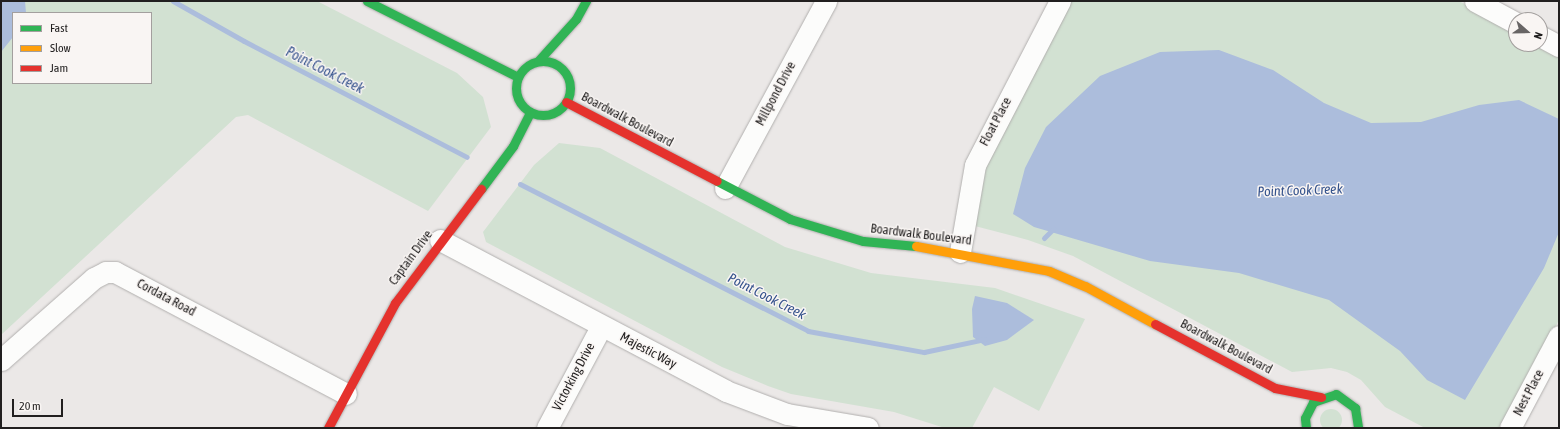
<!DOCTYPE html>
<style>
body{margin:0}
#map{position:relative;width:1560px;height:429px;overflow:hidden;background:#ebe8e7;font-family:"Asap Condensed",sans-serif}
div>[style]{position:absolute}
.green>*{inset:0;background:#d2e1d2}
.round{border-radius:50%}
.water>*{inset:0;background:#acbddc}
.stream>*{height:5px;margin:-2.5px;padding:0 2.5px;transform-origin:2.5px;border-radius:2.5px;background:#acbddc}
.roads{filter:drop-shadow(0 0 1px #b1afae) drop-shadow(0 0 1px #b1afae)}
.street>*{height:21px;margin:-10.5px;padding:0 10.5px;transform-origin:10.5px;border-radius:10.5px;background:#fcfcfb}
.fast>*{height:9px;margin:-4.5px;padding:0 4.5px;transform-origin:4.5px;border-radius:4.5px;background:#30b455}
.fast>.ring{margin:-4.5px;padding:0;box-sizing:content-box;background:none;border:9px solid #30b455;border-radius:50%}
.slow>*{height:9px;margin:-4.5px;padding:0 4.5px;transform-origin:4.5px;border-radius:4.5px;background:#ff9f0a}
.jam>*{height:9px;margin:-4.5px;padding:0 4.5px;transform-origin:4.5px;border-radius:4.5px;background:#e5322d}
span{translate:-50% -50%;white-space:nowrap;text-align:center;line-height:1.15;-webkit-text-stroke:3px #f9f5f3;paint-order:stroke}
.street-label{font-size:13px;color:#211f1f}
.water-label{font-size:14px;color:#34528c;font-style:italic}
.frame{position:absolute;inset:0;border:2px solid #211f1f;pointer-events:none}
.legend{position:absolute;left:12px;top:12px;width:140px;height:72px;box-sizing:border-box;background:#f9f5f3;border:1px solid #a39f9e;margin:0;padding:5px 7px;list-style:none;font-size:12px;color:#211f1f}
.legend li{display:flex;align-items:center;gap:8px;height:20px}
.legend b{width:20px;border:1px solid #a39f9e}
.north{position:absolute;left:1508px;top:12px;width:40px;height:40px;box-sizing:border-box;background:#f9f5f3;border:1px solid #a39f9e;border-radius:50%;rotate:110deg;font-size:11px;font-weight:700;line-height:16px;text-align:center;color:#211f1f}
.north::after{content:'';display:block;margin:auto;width:14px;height:18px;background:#686565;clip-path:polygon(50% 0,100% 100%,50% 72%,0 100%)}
.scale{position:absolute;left:12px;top:399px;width:51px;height:18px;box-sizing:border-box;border:2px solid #211f1f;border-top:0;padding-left:5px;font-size:12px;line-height:14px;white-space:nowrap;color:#211f1f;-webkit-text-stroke:3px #f9f5f3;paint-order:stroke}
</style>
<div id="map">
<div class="green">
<div style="clip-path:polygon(evenodd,1px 1px,317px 1px,457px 73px,483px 97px,491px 127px,428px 211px,248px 115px,236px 117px,1px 335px,1px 1px,13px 13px,151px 13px,151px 83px,13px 83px,13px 13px)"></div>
<div style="clip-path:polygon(1068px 1px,1459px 1px,1516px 31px,1516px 44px,1540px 44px,1559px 54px,1559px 320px,1502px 428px,1425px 428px,1385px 407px,1361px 380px,1347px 372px,1331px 368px,1292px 372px,1073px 256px,1028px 240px,971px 225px,978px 176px)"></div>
<div style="clip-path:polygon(559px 143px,600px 148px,785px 247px,871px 273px,995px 288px,1085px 319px,1039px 411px,994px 387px,972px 428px,945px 428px,894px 412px,791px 394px,768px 386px,722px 367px,486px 242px,483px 232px,534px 165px)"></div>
<div class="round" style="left:1320px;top:409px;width:22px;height:22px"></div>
</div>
<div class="water">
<div style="clip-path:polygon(1px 1px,25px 1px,26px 13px,13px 13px,13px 37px,1px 52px)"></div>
<div style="clip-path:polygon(1219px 50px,1273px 70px,1324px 103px,1371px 123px,1421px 122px,1479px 105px,1519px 100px,1559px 119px,1559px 232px,1544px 268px,1465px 400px,1427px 380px,1400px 351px,1329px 300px,1239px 273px,1150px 261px,1034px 227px,1013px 214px,1025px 168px,1046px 127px,1100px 76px,1160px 52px)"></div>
<div style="clip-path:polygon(975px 296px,1007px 303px,1034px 320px,1007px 340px,985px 346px,973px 337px,972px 309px)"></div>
</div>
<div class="stream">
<div style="left:173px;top:1px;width:81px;rotate:29.4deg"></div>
<div style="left:244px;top:41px;width:251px;rotate:27.5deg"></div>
<div style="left:520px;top:184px;width:323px;rotate:27deg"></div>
<div style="left:808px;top:331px;width:118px;rotate:10.3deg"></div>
<div style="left:924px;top:352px;width:62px;rotate:-12deg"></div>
<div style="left:1044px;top:238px;width:13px;rotate:-45deg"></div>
</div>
<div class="roads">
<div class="street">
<div style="left:1475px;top:1px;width:47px;rotate:28.2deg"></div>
<div style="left:1540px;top:36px;width:21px;rotate:28deg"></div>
<div style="left:725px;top:188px;width:213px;rotate:-61.6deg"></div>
<div style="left:440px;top:240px;width:323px;rotate:27.8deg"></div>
<div style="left:726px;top:391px;width:65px;rotate:20.7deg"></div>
<div style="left:787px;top:414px;width:82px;rotate:9.8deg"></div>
<div style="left:960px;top:252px;width:88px;rotate:-80.2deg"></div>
<div style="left:975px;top:165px;width:185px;rotate:-62.6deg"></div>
<div style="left:1px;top:360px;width:124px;rotate:-41.4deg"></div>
<div style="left:94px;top:278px;width:13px;rotate:-27deg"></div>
<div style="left:106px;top:272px;width:9px"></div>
<div style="left:115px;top:272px;width:261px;rotate:27.8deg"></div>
<div style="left:547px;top:428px;width:115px;rotate:-61.9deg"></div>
<div style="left:1510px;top:428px;width:104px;rotate:-62deg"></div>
</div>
<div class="fast">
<div style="left:367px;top:1px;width:169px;rotate:26.7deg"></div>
<div class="ring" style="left:516px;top:61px;width:45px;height:45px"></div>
<div style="left:538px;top:61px;width:57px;rotate:-47.9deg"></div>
<div style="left:576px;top:19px;width:21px;rotate:-61deg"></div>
<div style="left:717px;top:181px;width:82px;rotate:27.5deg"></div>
<div style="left:790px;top:219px;width:76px;rotate:16.8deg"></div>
<div style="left:863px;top:241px;width:53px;rotate:5.4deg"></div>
<div style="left:481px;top:189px;width:54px;rotate:-53.3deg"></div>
<div style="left:513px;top:146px;width:38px;rotate:-63deg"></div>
<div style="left:1306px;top:428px;width:10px;rotate:-96deg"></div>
<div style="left:1305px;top:418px;width:18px;rotate:-63deg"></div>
<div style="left:1313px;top:402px;width:24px;rotate:-19deg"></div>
<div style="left:1336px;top:394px;width:24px;rotate:36deg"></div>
<div style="left:1355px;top:408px;width:20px;rotate:81deg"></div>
</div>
<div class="slow">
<div style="left:916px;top:246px;width:135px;rotate:10.6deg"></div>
<div style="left:1049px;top:271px;width:39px;rotate:23deg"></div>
<div style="left:1085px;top:286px;width:80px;rotate:28.5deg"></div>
</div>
<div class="jam">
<div style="left:566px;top:102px;width:170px;rotate:27.6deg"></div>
<div style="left:1155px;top:324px;width:136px;rotate:28.1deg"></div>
<div style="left:1275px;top:388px;width:47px;rotate:11.1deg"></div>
<div style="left:328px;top:428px;width:142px;rotate:-61.8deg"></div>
<div style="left:395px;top:303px;width:143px;rotate:-53deg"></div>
</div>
</div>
<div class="street-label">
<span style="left:776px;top:94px;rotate:-62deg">Millpond Drive</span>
<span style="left:627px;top:120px;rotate:28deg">Boardwalk Boulevard</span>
<span style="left:996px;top:122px;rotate:-62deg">Float Place</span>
<span style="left:921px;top:235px;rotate:7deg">Boardwalk Boulevard</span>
<span style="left:411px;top:258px;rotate:-54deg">Captain Drive</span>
<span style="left:166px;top:298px;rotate:28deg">Cordata Road</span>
<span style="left:1226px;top:347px;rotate:28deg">Boardwalk Boulevard</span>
<span style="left:648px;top:351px;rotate:28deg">Majestic Way</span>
<span style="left:574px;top:377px;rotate:-62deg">Victorking Drive</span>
<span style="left:1529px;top:393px;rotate:-62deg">Nest Place</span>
</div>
<div class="water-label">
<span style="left:325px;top:70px;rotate:27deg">Point Cook Creek</span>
<span style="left:1300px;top:190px;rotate:-2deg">Point Cook Creek</span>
<span style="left:767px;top:296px;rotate:27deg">Point Cook Creek</span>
</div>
<div class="frame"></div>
<ul class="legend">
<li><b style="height:5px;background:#30b455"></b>Fast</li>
<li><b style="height:5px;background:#ff9f0a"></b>Slow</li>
<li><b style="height:5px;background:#e5322d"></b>Jam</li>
</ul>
<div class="north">N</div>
<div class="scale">20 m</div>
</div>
